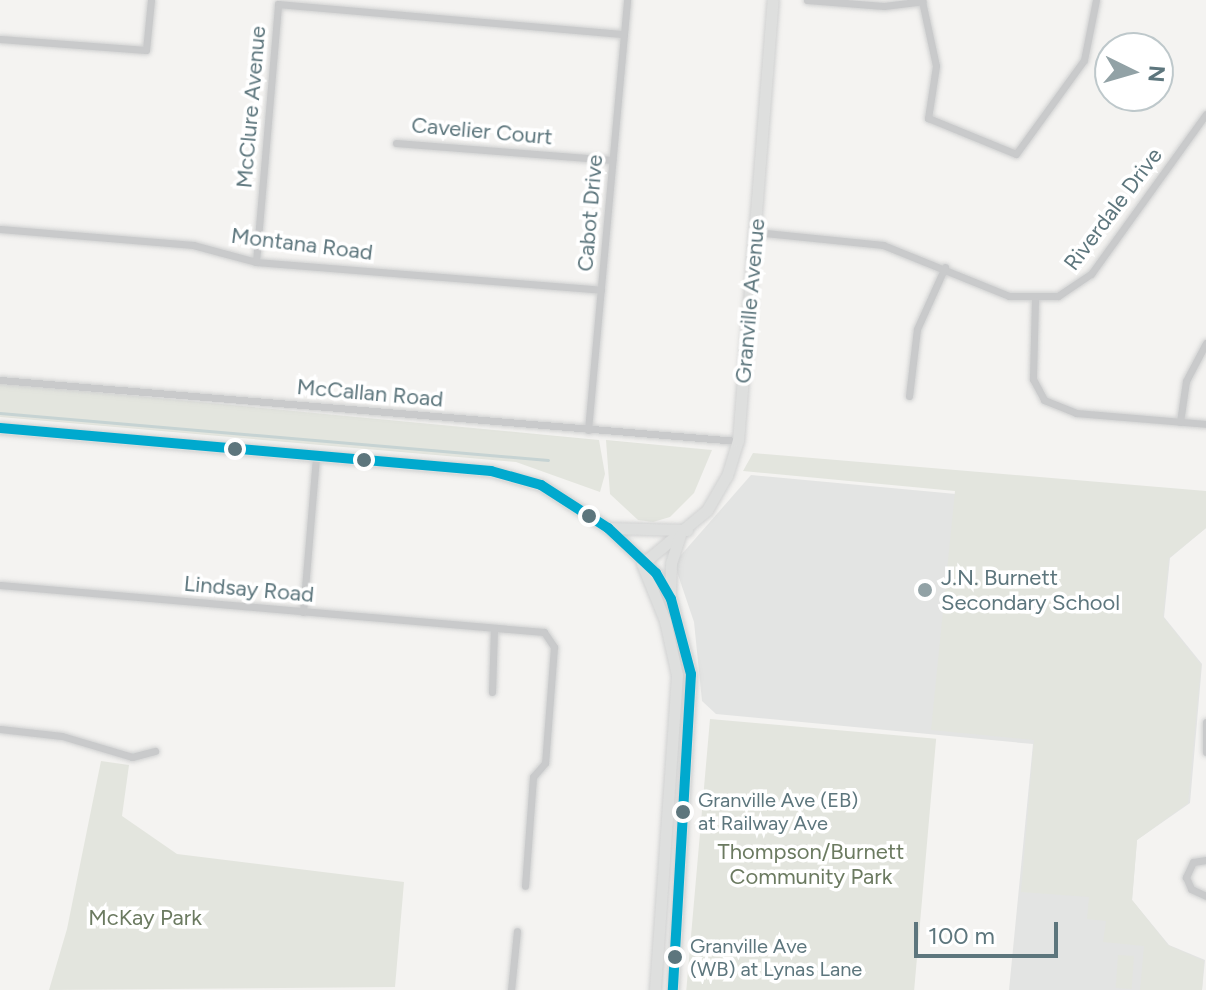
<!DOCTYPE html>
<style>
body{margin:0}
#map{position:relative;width:1206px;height:990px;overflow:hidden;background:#f4f3f1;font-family:Figtree,sans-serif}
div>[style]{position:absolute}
.built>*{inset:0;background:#e3e4e3}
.green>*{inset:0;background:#e3e5de;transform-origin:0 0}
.stream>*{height:3px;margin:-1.5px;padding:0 1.5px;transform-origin:1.5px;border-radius:1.5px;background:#c6d3d3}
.roads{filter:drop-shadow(0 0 2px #d0d1d1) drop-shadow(0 0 2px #d0d1d1)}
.street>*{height:7px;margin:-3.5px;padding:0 3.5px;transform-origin:3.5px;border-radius:3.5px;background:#c9cacb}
.secondary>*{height:11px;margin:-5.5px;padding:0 5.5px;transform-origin:5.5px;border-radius:5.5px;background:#dedfde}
.bus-1>*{height:10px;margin:-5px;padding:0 5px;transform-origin:5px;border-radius:5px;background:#00a9ce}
.dots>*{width:22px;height:22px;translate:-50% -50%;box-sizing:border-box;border:4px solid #fff;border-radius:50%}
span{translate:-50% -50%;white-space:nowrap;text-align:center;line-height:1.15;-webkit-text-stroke:7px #fff;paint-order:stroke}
.bus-label{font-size:20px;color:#5d767d}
.left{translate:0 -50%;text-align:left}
.street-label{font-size:22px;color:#5d767d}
.poi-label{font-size:22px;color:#5d767d}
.park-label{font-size:22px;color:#6b7a60}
.north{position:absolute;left:1094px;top:32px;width:80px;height:80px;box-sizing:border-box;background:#fff;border:2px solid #bec8cb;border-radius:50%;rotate:95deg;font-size:22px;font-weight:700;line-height:32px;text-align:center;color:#5d767d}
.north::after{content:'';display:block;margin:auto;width:28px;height:36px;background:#92a2a6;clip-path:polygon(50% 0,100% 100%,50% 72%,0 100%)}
.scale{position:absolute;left:914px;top:922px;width:144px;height:36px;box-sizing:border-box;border:4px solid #5d767d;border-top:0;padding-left:10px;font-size:24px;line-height:28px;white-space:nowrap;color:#5d767d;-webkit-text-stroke:6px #fff;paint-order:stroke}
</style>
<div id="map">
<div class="built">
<div style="clip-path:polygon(751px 475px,1206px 517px,1206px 528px,1170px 558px,1164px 617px,1202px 664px,1190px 803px,1137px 840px,1132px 900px,1169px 945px,1205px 960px,1202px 990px,1009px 990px,1033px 744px,716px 714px,702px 701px,694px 622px,674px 563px)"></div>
</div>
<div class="green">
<div style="clip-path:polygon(0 383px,599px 440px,605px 474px,600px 492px,516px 462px,0 417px)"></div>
<div style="clip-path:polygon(606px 440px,712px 450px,694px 493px,670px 517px,653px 522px,638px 520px,610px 494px)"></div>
<div style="clip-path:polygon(753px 453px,1206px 491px,1206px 528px,1169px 558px,1163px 617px,1201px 665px,1188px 803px,1137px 840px,1132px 900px,1168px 945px,1204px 961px,1202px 990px,1140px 990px,1144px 946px,1103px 942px,1106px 921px,1087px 919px,1089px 897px,1021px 892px,1034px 740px,931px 730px,955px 491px,743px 471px)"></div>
<div style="left:710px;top:719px;width:227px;height:272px;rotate:5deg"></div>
<div style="clip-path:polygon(101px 761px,129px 765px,122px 816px,177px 854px,404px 882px,395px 987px,49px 990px,67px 929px)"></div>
<div style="left:1118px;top:955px;width:16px;height:33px;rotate:4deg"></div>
</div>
<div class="stream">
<div style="left:0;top:413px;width:550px;rotate:4.9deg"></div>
</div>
<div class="roads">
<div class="street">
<div style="left:807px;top:0;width:77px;rotate:4.5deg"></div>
<div style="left:884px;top:6px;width:39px;rotate:-7deg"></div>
<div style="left:922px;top:1px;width:66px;rotate:77.8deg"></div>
<div style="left:936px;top:66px;width:53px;rotate:98.7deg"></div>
<div style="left:928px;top:118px;width:95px;rotate:22.2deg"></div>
<div style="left:1016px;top:154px;width:116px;rotate:-54.1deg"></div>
<div style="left:1084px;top:60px;width:61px;rotate:-78.7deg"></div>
<div style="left:0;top:39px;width:146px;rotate:4.3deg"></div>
<div style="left:146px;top:50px;width:50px;rotate:-84.3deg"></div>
<div style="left:396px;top:143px;width:217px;rotate:4.5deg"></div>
<div style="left:0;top:229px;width:194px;rotate:4.7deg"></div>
<div style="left:193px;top:245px;width:65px;rotate:15.1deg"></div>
<div style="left:256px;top:262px;width:346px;rotate:4.6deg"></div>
<div style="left:755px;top:232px;width:129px;rotate:5.8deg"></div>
<div style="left:883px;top:245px;width:136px;rotate:22deg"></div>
<div style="left:1009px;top:296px;width:49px"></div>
<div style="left:1058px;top:296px;width:40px;rotate:-34deg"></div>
<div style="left:1091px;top:274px;width:197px;rotate:-54.3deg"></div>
<div style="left:256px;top:262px;width:259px;rotate:-85.1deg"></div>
<div style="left:278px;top:4px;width:347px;rotate:5deg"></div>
<div style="left:1035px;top:300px;width:79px;rotate:91.5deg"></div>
<div style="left:1033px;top:379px;width:24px;rotate:62deg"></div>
<div style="left:1044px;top:400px;width:35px;rotate:22deg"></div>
<div style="left:1076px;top:413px;width:130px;rotate:4.8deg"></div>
<div style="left:0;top:380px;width:741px;rotate:4.73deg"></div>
<div style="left:909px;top:396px;width:67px;rotate:-83.2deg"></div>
<div style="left:917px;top:329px;width:68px;rotate:-65.7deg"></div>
<div style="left:1180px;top:422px;width:41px;rotate:-81.7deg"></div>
<div style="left:1186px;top:381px;width:43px;rotate:-62.2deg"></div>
<div style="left:588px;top:430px;width:432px;rotate:-84.8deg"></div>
<div style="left:0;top:585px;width:546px;rotate:4.94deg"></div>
<div style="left:544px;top:632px;width:18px;rotate:56deg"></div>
<div style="left:554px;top:647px;width:116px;rotate:94.4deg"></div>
<div style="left:545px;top:763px;width:18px;rotate:131deg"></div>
<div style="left:533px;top:777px;width:109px;rotate:94.2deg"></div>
<div style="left:303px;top:612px;width:157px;rotate:-85.2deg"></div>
<div style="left:492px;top:692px;width:63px;rotate:-88.2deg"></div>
<div style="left:1206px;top:722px;width:30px;rotate:90deg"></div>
<div style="left:0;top:729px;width:62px;rotate:6.4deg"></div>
<div style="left:62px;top:736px;width:73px;rotate:16.7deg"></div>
<div style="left:132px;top:757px;width:24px;rotate:-15deg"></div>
<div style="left:1206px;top:860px;width:13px;rotate:171deg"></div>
<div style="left:1193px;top:862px;width:17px;rotate:115deg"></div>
<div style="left:1186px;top:877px;width:13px;rotate:67deg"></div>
<div style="left:1191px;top:889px;width:17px;rotate:25deg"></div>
<div style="left:511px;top:990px;width:59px;rotate:-84.2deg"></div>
</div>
<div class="secondary">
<div style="left:0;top:428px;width:493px;rotate:5deg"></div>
<div style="left:491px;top:471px;width:52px;rotate:15.6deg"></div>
<div style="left:541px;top:485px;width:80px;rotate:32.7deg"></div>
<div style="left:608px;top:528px;width:66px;rotate:43.2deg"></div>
<div style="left:656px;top:573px;width:30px;rotate:60deg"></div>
<div style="left:671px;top:599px;width:78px;rotate:75.1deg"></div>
<div style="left:691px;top:674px;width:317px;rotate:93.3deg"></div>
<div style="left:608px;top:528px;width:79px;rotate:1.5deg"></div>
<div style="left:642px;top:564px;width:85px;rotate:-39.7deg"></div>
<div style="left:707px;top:510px;width:39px;rotate:-60deg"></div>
<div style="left:727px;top:476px;width:37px;rotate:-73deg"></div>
<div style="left:738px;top:441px;width:442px;rotate:-85.5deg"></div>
<div style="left:642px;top:564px;width:61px;rotate:68deg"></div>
<div style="left:665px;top:621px;width:55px;rotate:77.5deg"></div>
<div style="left:677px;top:675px;width:316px;rotate:94deg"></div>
<div style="left:670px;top:594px;width:31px;rotate:-88deg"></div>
<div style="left:671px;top:563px;width:29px;rotate:-72deg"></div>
</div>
</div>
<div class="bus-1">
<div style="left:0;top:428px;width:493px;rotate:5deg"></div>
<div style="left:491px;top:471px;width:52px;rotate:15.6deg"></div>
<div style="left:541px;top:485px;width:80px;rotate:32.7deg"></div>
<div style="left:608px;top:528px;width:66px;rotate:43.2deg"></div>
<div style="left:656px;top:573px;width:30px;rotate:60deg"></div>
<div style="left:671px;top:599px;width:78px;rotate:75.1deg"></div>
<div style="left:691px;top:674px;width:317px;rotate:93.3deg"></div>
</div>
<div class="dots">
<div style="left:235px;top:449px;background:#5d767d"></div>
<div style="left:364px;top:460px;background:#5d767d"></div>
<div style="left:589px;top:516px;background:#5d767d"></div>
<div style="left:925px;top:590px;background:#92a2a6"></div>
<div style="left:683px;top:812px;background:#5d767d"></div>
<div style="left:675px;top:957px;background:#5d767d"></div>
</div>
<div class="bus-label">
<span class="left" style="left:698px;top:812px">Granville Ave (EB)<br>at Railway Ave</span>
<span class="left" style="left:690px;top:958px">Granville Ave<br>(WB) at Lynas Lane</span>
</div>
<div class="street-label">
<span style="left:251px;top:107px;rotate:-85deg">McClure Avenue</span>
<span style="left:482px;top:131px;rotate:5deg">Cavelier Court</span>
<span style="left:1113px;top:209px;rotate:-53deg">Riverdale Drive</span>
<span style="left:590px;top:213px;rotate:-85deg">Cabot Drive</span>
<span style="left:302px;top:244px;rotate:7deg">Montana Road</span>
<span style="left:750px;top:301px;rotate:-85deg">Granville Avenue</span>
<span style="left:370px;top:393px;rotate:5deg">McCallan Road</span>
<span style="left:249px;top:589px;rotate:5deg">Lindsay Road</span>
</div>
<div class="poi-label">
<span class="left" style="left:941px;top:590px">J.N. Burnett<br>Secondary School</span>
</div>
<div class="park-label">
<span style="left:811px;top:864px">Thompson/Burnett<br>Community Park</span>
<span style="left:145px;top:918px">McKay Park</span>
</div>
<div class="north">N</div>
<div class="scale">100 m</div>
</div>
